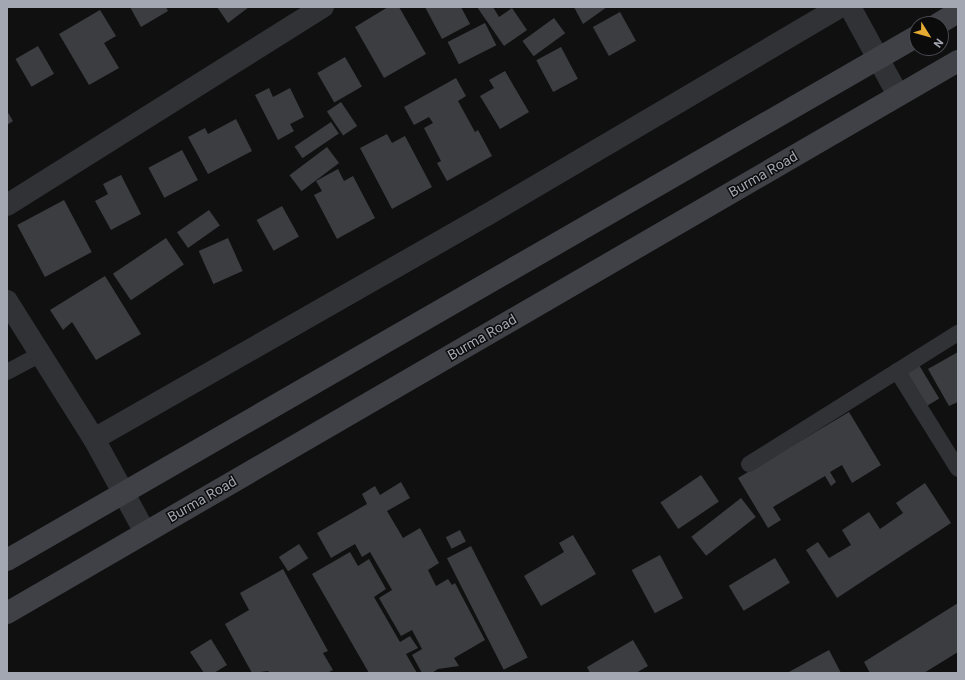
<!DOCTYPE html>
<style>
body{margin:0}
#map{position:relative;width:965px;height:680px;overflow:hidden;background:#101011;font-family:Roboto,sans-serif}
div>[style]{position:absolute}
.building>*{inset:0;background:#3c3d41;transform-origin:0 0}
.service>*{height:16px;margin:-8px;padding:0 8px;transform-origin:8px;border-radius:8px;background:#313236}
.minor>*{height:22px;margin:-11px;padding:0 11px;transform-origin:11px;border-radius:11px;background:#313236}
.secondary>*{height:22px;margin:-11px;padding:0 11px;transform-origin:11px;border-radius:11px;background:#3f4146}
span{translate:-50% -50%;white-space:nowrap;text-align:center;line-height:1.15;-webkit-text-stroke:3px #0b0b0c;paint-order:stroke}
.street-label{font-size:14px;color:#a2a7b1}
.frame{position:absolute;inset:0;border:8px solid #a2a7b1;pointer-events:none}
.north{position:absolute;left:909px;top:16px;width:40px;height:40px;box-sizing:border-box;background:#0b0b0c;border:1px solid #47494e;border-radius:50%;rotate:127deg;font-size:11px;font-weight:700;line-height:16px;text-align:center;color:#a2a7b1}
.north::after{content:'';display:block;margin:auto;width:14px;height:18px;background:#e6ab33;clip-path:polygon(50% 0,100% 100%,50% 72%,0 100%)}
</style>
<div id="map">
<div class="building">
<div style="clip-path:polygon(130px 7px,166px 7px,168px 11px,141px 27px)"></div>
<div style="clip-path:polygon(217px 7px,249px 7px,228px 23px)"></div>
<div style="clip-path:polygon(388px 7px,399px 7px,426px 54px,384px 78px,355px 27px)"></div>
<div style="clip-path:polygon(425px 7px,461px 7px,470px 24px,442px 39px)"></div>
<div style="clip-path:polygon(477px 7px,493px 7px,499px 17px,512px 8px,527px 30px,504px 46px)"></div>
<div style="clip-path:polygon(574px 7px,607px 7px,583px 24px)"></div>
<div style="clip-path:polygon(100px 10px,116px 36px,104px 43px,119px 68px,89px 85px,59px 34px)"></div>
<div style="left:620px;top:12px;width:33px;height:31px;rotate:61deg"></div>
<div style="left:554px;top:18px;width:19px;height:39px;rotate:54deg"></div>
<div style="left:485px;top:23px;width:25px;height:42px;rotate:63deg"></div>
<div style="left:38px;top:46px;width:32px;height:26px;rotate:60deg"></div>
<div style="left:561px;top:47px;width:36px;height:28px;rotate:62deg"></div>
<div style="left:345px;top:57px;width:34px;height:32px;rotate:60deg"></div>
<div style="clip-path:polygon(505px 71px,529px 112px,500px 129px,480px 96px,494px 88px,489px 80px)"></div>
<div style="clip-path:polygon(456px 78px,466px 96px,458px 101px,475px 132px,478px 130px,492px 156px,447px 181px,437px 163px,441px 161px,424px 128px,433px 123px,429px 117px,414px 125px,404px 107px)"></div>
<div style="clip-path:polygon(269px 88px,273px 97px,290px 88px,304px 117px,290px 124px,294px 131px,278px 140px,255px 95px)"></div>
<div style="left:341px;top:102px;width:29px;height:17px;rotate:56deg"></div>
<div style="clip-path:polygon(7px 111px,13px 121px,7px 125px)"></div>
<div style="clip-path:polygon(236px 119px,252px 151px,208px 174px,188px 137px,205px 128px,208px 134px)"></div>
<div style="left:331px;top:122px;width:14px;height:44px;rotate:56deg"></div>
<div style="clip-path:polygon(387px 134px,392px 143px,405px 136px,432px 187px,392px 209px,360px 148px)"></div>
<div style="left:327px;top:147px;width:20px;height:47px;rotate:53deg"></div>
<div style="left:182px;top:150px;width:34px;height:38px;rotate:62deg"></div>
<div style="clip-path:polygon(338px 169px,344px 181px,353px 176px,375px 218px,337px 239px,314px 195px,322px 191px,316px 181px)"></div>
<div style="clip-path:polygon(121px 175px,141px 214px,111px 230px,95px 201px,108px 194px,103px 184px)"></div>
<div style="left:64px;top:200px;width:59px;height:53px;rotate:62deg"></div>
<div style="left:282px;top:206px;width:35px;height:29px;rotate:61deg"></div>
<div style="left:209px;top:210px;width:19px;height:39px;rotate:55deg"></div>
<div style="left:166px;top:238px;width:32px;height:64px;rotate:56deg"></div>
<div style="left:228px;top:238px;width:36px;height:32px;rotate:66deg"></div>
<div style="clip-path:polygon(105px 276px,141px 334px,96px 360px,72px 322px,63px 330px,50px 310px)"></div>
<div style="clip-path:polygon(958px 352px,958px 402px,949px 406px,928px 369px)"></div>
<div style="left:916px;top:360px;width:45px;height:14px;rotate:59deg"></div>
<div style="clip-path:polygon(849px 412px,881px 465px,852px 483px,842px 465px,830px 472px,836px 482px,831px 486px,825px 476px,773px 507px,781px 520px,768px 528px,738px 478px)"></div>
<div style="left:701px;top:475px;width:32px;height:49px;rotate:56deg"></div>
<div style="clip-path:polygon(401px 482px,410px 498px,387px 511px,403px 538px,420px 528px,439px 563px,428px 570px,436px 586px,448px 579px,452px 585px,455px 583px,485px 640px,454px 658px,459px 666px,438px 669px,432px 673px,422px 673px,412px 655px,422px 649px,412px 630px,401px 636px,379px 598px,392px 590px,370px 552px,362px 557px,355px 544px,331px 558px,317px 533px,367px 504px,362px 494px,375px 486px,380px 495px)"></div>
<div style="clip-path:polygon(925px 483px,951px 523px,837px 598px,806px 550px,818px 542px,829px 558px,851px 545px,842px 530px,869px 512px,880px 529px,903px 513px,896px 503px)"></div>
<div style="left:741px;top:498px;width:24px;height:63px;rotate:52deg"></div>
<div style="left:460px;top:530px;width:13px;height:16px;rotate:63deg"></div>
<div style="clip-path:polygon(573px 535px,596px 574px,541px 606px,524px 576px,564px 552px,559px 543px)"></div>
<div style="left:299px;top:544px;width:17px;height:24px;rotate:57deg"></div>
<div style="left:471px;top:546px;width:125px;height:27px;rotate:63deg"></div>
<div style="clip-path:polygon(350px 552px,358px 566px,369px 559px,386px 589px,374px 597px,400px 642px,410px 636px,418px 648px,406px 654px,417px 673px,369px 673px,312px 574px)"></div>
<div style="left:660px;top:555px;width:49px;height:32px;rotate:62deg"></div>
<div style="left:775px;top:558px;width:29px;height:54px;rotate:59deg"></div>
<div style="clip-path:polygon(283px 569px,328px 651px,323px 653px,333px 670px,327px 673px,270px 673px,268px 671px,252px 673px,225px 624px,249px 610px,240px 593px)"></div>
<div style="clip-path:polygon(958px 603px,958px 652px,924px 673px,870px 673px,864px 662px)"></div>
<div style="clip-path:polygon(211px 639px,227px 665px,214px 673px,204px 673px,190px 652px)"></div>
<div style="clip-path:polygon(633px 640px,648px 666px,636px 673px,590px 673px,587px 667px)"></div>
<div style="clip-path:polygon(829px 650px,841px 673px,787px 673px)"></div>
</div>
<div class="service">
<div style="left:897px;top:371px;width:115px;rotate:58.1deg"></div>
<div style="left:7px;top:372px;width:38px;rotate:-28deg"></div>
<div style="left:749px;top:464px;width:247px;rotate:-32.1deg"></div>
</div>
<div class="minor">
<div style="left:850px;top:7px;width:100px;rotate:61.4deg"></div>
<div style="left:7px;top:205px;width:373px;rotate:-32.1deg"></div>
<div style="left:7px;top:301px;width:163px;rotate:57.8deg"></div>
<div style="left:94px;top:439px;width:106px;rotate:61.3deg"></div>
<div style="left:94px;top:439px;width:450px;rotate:-29.7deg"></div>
<div style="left:485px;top:216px;width:412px;rotate:-30.5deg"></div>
</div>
<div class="secondary">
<div style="left:938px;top:24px;width:23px;rotate:-31deg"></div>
<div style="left:7px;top:560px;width:1050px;rotate:-29.93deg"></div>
<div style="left:7px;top:613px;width:1100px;rotate:-30.13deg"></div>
</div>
<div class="street-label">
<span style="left:763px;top:174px;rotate:-30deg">Burma Road</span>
<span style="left:482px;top:337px;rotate:-30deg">Burma Road</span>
<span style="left:202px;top:499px;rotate:-30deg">Burma Road</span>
</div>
<div class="frame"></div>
<div class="north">N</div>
</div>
